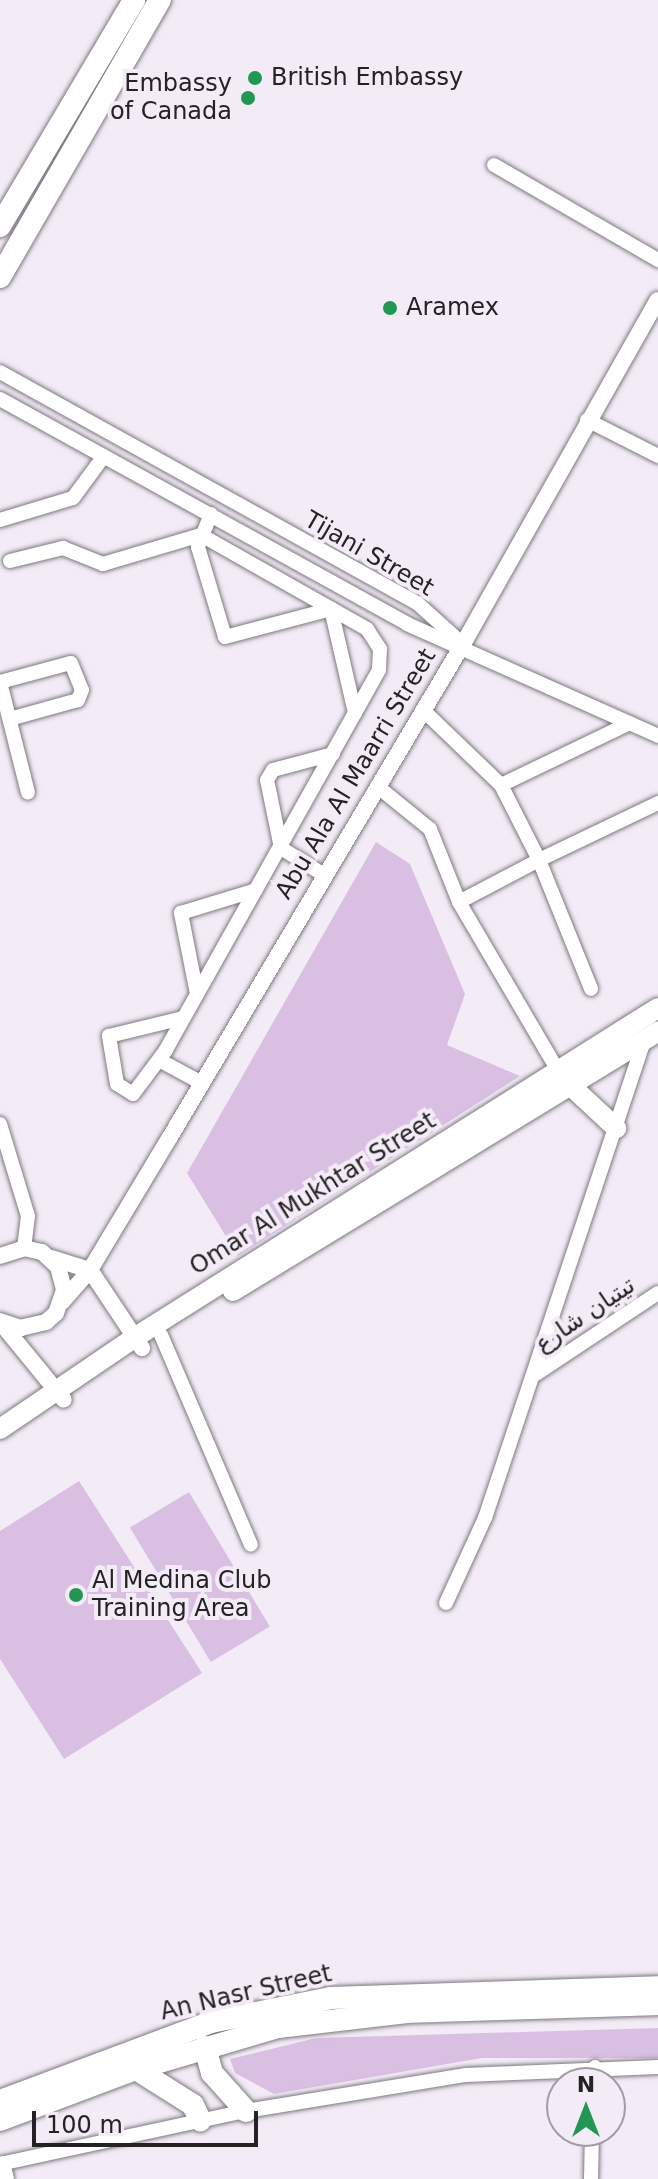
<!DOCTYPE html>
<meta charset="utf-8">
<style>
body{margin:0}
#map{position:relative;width:658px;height:2179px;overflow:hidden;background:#f3ecf6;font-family:"DejaVu Sans",Vazirmatn,sans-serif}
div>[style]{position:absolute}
.green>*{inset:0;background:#d9c0e2;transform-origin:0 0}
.roads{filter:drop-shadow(0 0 2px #7e7881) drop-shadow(0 0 2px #7e7881)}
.minor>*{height:14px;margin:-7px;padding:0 7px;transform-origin:7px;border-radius:7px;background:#fff}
.tertiary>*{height:16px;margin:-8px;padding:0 8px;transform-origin:8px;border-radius:8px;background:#fff}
.secondary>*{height:20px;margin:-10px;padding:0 10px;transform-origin:10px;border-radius:10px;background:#fff}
.trunk>*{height:22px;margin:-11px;padding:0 11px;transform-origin:11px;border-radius:11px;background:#fff}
.dots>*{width:22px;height:22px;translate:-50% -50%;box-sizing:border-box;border:4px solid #f3ecf6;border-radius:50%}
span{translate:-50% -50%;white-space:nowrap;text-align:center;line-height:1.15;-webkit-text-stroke:8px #f3ecf6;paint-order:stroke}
.poi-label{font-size:24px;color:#252226}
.left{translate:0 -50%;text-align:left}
.right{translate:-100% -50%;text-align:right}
.street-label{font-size:24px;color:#252226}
.north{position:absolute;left:546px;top:2067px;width:80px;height:80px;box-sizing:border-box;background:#f3ecf6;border:2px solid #a19ba3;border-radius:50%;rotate:0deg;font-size:22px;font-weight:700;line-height:32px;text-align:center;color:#252226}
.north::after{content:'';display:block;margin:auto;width:28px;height:36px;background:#219753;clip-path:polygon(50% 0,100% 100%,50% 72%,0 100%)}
.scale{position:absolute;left:32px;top:2111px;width:226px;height:36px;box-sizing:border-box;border:4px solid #252226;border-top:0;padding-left:10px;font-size:24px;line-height:28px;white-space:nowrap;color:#252226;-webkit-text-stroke:6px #f3ecf6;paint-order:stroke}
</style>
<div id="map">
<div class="green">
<div style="clip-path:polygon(376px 842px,410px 864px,465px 994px,447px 1045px,520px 1076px,238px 1256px,187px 1173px)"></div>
<div style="clip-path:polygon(79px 1481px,202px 1673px,64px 1759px,0 1659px,0 1531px)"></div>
<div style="left:189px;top:1492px;width:157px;height:69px;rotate:59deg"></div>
<div style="clip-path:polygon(658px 2028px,658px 2058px,482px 2058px,274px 2094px,235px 2073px,230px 2059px,316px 2038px)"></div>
</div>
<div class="roads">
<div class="minor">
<div style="left:494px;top:165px;width:190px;rotate:30.1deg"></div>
<div style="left:0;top:372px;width:477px;rotate:29deg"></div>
<div style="left:417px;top:603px;width:52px;rotate:41.9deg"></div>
<div style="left:0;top:399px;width:465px;rotate:28.9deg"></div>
<div style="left:407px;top:624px;width:275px;rotate:24deg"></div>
<div style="left:587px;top:420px;width:80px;rotate:26.9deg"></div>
<div style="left:211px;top:514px;width:35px;rotate:112deg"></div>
<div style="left:198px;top:547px;width:94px;rotate:73.3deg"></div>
<div style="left:225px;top:637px;width:110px;rotate:-14.8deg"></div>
<div style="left:331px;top:609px;width:107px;rotate:77deg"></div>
<div style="left:0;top:520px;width:76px;rotate:-16.8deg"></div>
<div style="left:73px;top:498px;width:52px;rotate:-53.6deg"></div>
<div style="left:10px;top:561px;width:55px;rotate:-13.8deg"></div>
<div style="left:63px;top:548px;width:43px;rotate:21.8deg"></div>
<div style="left:103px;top:564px;width:102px;rotate:-16.5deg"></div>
<div style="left:201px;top:535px;width:191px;rotate:29.5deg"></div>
<div style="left:367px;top:629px;width:24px;rotate:57deg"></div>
<div style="left:380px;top:649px;width:21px;rotate:93deg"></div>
<div style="left:379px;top:670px;width:436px;rotate:119.3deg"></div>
<div style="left:166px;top:1050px;width:55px;rotate:126.9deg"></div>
<div style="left:133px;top:1094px;width:19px;rotate:-148deg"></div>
<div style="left:117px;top:1084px;width:49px;rotate:-99.5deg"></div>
<div style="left:109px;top:1036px;width:76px;rotate:-13.7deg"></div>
<div style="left:0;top:682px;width:73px;rotate:-15deg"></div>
<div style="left:71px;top:663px;width:29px;rotate:68deg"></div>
<div style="left:82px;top:690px;width:11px;rotate:112deg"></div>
<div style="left:78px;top:700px;width:71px;rotate:164.4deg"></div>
<div style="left:0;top:682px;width:114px;rotate:75.8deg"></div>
<div style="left:423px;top:710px;width:108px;rotate:43.9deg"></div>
<div style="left:501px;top:785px;width:84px;rotate:63.1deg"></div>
<div style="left:539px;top:860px;width:132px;rotate:-25.6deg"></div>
<div style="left:501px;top:785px;width:143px;rotate:-25.7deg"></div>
<div style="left:377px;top:786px;width:68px;rotate:39.1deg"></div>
<div style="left:430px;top:829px;width:79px;rotate:68.3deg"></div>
<div style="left:459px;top:902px;width:90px;rotate:-27.7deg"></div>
<div style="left:539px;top:860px;width:139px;rotate:68deg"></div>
<div style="left:324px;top:875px;width:51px;rotate:-147.9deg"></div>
<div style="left:281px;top:848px;width:69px;rotate:-101.6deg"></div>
<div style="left:267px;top:780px;width:12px;rotate:-59deg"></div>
<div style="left:273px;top:770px;width:62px;rotate:-14.9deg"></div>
<div style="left:459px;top:902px;width:196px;rotate:59.6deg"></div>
<div style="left:197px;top:994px;width:83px;rotate:-101.2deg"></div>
<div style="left:181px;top:913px;width:78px;rotate:-17deg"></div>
<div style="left:159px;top:1060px;width:47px;rotate:28.2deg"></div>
<div style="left:0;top:1124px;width:96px;rotate:73.1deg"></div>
<div style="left:28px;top:1216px;width:32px;rotate:97deg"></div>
<div style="left:161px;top:1335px;width:228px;rotate:66.8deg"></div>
<div style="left:536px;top:1374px;width:146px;rotate:-33.6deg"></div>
<div style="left:446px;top:1603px;width:94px;rotate:-65.4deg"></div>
<div style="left:485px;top:1518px;width:503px;rotate:-71.57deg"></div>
<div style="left:594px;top:2083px;width:16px;rotate:-86deg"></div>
<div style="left:3px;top:2163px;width:16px;rotate:76deg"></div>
<div style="left:0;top:2164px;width:252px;rotate:-12.2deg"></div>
<div style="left:246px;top:2111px;width:223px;rotate:-9.3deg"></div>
<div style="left:466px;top:2075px;width:192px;rotate:-2.4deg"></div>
<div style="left:591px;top:2179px;width:48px;rotate:-88.8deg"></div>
</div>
<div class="tertiary">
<div style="left:0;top:1256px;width:25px;rotate:-18deg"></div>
<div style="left:24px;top:1248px;width:18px;rotate:13deg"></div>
<div style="left:42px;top:1252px;width:22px;rotate:43deg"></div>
<div style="left:58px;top:1267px;width:24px;rotate:75deg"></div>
<div style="left:64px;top:1290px;width:24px;rotate:109deg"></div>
<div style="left:56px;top:1313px;width:13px;rotate:138deg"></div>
<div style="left:46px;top:1322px;width:26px;rotate:167deg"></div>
<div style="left:21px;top:1328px;width:22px;rotate:-162deg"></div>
<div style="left:51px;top:1258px;width:41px;rotate:17.1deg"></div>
<div style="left:90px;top:1270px;width:94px;rotate:56.3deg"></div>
<div style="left:62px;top:1302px;width:43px;rotate:-48.8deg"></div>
<div style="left:90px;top:1270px;width:155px;rotate:-59deg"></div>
<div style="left:170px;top:1137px;width:573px;rotate:-59.28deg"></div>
<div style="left:463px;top:644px;width:395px;rotate:-60.5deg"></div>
<div style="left:1px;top:1323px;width:99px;rotate:50.7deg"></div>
</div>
<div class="secondary">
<div style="left:571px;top:1086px;width:62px;rotate:43deg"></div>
<div style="left:233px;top:1291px;width:498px;rotate:-31.4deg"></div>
<div style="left:0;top:1429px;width:162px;rotate:-34.2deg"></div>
<div style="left:134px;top:1338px;width:619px;rotate:-32.2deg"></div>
</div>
<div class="trunk">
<div style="left:0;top:226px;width:263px;rotate:-59.3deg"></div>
<div style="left:0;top:277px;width:320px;rotate:-60deg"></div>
<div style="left:205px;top:2047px;width:27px;rotate:75deg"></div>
<div style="left:212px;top:2073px;width:51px;rotate:48.2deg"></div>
<div style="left:136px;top:2069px;width:67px;rotate:32.3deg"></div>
<div style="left:193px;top:2105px;width:17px;rotate:65deg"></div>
<div style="left:0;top:2101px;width:225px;rotate:-20.5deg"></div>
<div style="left:211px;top:2022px;width:122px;rotate:-11.3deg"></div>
<div style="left:331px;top:1998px;width:327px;rotate:-1.9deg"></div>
<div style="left:0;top:2120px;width:145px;rotate:-20.6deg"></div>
<div style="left:136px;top:2069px;width:148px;rotate:-16.5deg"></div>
<div style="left:278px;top:2027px;width:130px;rotate:-6.6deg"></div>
<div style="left:407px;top:2012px;width:251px;rotate:-1.8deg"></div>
</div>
</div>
<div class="dots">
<div style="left:255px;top:78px;background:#219753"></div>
<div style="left:248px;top:98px;background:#219753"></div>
<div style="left:390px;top:308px;background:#219753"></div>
<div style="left:76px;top:1595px;background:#219753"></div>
</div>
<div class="poi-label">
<span class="left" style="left:271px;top:78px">British Embassy</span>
<span class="right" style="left:232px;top:98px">Embassy<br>of Canada</span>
<span class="left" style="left:406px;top:308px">Aramex</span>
<span class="left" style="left:92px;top:1595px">Al Medina Club<br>Training Area</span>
</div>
<div class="street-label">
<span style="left:369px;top:554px;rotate:30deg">Tijani Street</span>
<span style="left:356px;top:774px;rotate:-59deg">Abu Ala Al Maarri Street</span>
<span style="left:313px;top:1194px;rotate:-32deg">Omar Al Mukhtar Street</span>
<span style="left:585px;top:1315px;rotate:-34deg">تيتيان شارع</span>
<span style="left:246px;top:1993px;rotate:-13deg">An Nasr Street</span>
</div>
<div class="north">N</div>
<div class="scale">100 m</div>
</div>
